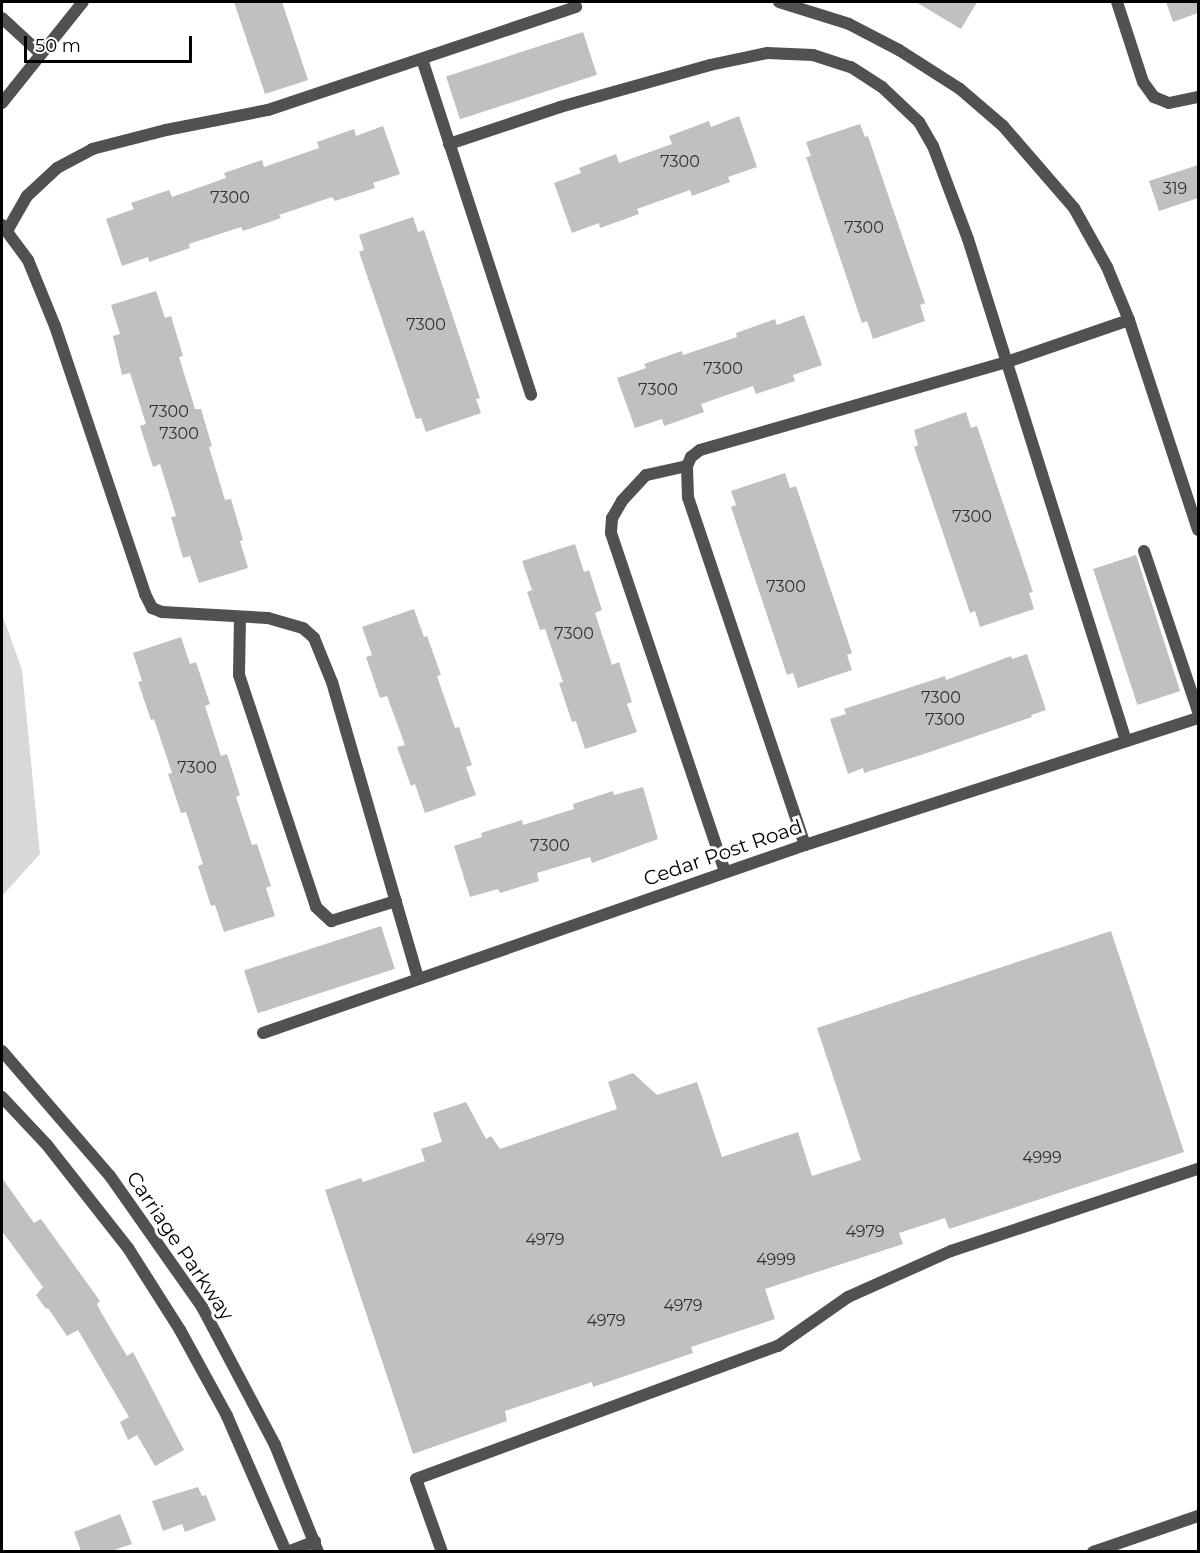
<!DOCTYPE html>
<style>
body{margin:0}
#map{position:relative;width:1200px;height:1553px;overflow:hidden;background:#fff;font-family:Montserrat,sans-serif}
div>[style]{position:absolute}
.green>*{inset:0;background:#d8d8d8}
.building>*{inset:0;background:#c0c0c0;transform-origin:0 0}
.service>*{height:12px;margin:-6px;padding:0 6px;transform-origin:6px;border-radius:6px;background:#515151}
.minor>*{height:12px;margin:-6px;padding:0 6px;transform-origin:6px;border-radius:6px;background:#515151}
span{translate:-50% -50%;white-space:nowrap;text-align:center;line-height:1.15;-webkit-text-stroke:6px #fff;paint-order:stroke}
.number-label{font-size:16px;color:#303030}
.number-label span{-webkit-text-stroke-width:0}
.street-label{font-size:20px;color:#000}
.frame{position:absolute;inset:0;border:3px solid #000;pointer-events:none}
.scale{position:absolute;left:24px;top:36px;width:168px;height:27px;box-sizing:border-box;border:3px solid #000;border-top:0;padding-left:8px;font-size:18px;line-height:21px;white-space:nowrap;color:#000;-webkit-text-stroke:4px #fff;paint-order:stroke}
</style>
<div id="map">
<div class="green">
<div style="clip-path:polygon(2px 614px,22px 670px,40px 854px,2px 896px)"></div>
</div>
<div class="building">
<div style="clip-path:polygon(234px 2px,282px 2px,308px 80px,265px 94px)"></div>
<div style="clip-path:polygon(916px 2px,977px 2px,961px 29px)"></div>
<div style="clip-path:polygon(1166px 2px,1198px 2px,1198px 13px,1173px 22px)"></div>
<div style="left:583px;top:32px;width:45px;height:144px;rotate:72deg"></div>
<div style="clip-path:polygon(739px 116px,757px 167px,728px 177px,730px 182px,692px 196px,690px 190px,637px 209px,639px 214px,600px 228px,599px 223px,572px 233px,554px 183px,581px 173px,579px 168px,616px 154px,619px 163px,672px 144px,669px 136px,709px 121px,711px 127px)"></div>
<div style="clip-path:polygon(860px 124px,865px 137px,868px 136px,925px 303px,920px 305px,925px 321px,873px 339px,867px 321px,862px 323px,806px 157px,811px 156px,806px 142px)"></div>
<div style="clip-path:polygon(383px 126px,400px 174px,373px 183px,375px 188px,335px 201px,332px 197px,279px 215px,281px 218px,243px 231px,241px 227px,189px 244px,190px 248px,149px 262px,148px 257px,122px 266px,106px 219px,134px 209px,131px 203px,169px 190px,172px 197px,226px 178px,224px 173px,262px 160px,264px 167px,319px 148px,317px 142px,354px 129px,356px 136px)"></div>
<div style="clip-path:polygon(1198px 165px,1198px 198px,1159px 211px,1149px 181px)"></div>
<div style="clip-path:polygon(413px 217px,418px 232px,424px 230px,480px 398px,476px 399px,481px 413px,426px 432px,421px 418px,416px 419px,359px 252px,364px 250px,359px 235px)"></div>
<div style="clip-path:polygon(156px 291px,165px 318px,171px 316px,183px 356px,179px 357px,195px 409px,201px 409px,212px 446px,209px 447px,225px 500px,231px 499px,243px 540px,240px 541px,248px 568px,199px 583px,190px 556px,183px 558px,171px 517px,176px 516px,160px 464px,153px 467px,140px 426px,146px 424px,130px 373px,122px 375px,113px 336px,120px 334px,111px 305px)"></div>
<div style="clip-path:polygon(804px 315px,822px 365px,793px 375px,795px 381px,756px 394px,753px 386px,701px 404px,704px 412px,664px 426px,662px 419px,635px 428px,617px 378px,646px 368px,644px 364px,682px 351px,683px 355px,737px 337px,736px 333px,775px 319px,777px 325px)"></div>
<div style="clip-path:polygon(966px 412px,971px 428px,977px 426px,1033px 592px,1029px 593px,1034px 609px,980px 627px,975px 611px,970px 613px,914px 447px,918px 445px,914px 430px)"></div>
<div style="clip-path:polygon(785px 473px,790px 488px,796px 486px,852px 653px,847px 655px,852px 670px,798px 688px,793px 673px,787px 675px,731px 507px,736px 505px,731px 491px)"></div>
<div style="clip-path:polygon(575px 544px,584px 572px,589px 570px,602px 610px,595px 613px,612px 665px,619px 662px,632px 702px,627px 704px,637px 732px,585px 749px,576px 721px,572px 722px,559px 683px,563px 682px,545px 629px,540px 630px,527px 592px,532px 590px,522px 561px)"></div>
<div style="left:1136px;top:555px;width:143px;height:45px;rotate:72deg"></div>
<div style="clip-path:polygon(414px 609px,424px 637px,427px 636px,441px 675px,437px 676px,455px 728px,459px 727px,472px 765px,466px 767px,476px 795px,425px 813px,415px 784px,411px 786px,397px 747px,405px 745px,387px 696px,380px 698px,366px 657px,372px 655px,362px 627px)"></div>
<div style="clip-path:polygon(181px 637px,190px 664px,196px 662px,210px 704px,205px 706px,221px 756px,227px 754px,240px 795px,236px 797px,252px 845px,257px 844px,271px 886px,266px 888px,275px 916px,224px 932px,215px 905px,211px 906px,198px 866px,203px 864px,186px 812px,181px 813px,168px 774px,172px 773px,154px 719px,151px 720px,138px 682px,142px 681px,133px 653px)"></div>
<div style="clip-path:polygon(1027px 654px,1046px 710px,1031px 715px,1032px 717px,927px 753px,864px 773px,863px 768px,848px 774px,830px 719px,846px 714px,844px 709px,945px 676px,946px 680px,1011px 656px,1012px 659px)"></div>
<div style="clip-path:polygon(643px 787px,658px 839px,592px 863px,590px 857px,537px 873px,539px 881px,500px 893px,498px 889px,470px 897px,454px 846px,482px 837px,481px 833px,522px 820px,523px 825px,574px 809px,573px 804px,613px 791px,614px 795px)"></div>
<div style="left:381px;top:926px;width:45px;height:144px;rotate:72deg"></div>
<div style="clip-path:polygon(1111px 931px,1184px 1152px,949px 1229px,945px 1218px,899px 1233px,903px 1244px,765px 1289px,775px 1319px,691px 1347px,693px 1353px,593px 1387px,592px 1382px,505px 1411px,507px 1421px,413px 1454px,325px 1190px,361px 1178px,363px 1182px,425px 1161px,421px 1149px,442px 1142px,433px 1113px,466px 1102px,486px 1139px,491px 1136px,500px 1149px,617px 1109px,608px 1082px,633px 1073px,657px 1095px,697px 1082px,722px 1157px,798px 1132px,812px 1176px,861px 1160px,817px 1028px)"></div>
<div style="clip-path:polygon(2px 1178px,34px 1223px,41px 1219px,100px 1301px,97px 1304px,102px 1314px,127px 1356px,133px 1352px,184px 1450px,155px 1466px,137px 1435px,128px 1440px,120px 1422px,129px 1417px,78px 1330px,67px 1336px,48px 1308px,46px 1309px,36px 1295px,43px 1287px,2px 1231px)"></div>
<div style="clip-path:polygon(198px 1487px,202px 1496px,206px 1495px,216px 1520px,185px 1532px,182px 1524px,163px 1531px,152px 1501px)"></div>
<div style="clip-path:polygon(120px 1514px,132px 1544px,111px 1551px,81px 1551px,74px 1532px)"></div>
</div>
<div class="service">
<div style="left:422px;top:59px;width:353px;rotate:72deg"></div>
<div style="left:449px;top:144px;width:117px;rotate:-18.4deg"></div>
<div style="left:560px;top:107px;width:156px;rotate:-15.6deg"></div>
<div style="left:710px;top:65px;width:58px;rotate:-11.9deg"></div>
<div style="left:767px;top:53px;width:46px;rotate:2.5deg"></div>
<div style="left:813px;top:55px;width:40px;rotate:18deg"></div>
<div style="left:851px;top:67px;width:37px;rotate:33deg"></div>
<div style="left:882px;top:87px;width:51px;rotate:43.4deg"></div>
<div style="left:919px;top:122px;width:28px;rotate:60deg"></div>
<div style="left:933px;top:146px;width:99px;rotate:69.4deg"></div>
<div style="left:968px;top:239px;width:526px;rotate:72.53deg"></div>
<div style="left:2px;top:225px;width:44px;rotate:53.4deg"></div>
<div style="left:28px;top:260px;width:71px;rotate:67.8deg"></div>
<div style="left:55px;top:326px;width:283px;rotate:71.4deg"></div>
<div style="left:145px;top:594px;width:16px;rotate:63deg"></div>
<div style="left:152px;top:608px;width:11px;rotate:22deg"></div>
<div style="left:162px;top:612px;width:106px;rotate:3.2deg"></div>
<div style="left:268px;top:618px;width:36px;rotate:16deg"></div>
<div style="left:303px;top:628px;width:15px;rotate:42deg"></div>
<div style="left:314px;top:638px;width:48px;rotate:67.8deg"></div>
<div style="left:332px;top:682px;width:308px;rotate:73.8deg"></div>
<div style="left:7px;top:231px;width:40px;rotate:-60.3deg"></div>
<div style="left:27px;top:196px;width:41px;rotate:-43deg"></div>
<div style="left:57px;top:168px;width:40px;rotate:-28deg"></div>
<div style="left:92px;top:149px;width:76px;rotate:-14.4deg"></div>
<div style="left:166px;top:130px;width:104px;rotate:-11.1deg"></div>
<div style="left:268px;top:110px;width:325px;rotate:-18.5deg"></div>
<div style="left:687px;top:466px;width:42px;rotate:167.6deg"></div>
<div style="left:646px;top:475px;width:35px;rotate:133deg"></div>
<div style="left:622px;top:501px;width:20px;rotate:120deg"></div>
<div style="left:612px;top:518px;width:15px;rotate:94deg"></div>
<div style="left:611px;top:533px;width:358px;rotate:71.4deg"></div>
<div style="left:1144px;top:551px;width:169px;rotate:71.4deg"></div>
<div style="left:240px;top:617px;width:58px;rotate:91deg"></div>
<div style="left:239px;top:675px;width:244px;rotate:71.6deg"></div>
<div style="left:316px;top:907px;width:21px;rotate:43deg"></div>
<div style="left:331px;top:921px;width:68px;rotate:-17.1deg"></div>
<div style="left:805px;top:845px;width:367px;rotate:-108.6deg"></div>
<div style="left:688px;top:497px;width:31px;rotate:-92deg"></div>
<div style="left:687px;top:466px;width:10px;rotate:-66deg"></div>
<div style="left:691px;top:457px;width:11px;rotate:-38deg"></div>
<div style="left:700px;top:450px;width:319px;rotate:-16deg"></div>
<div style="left:1007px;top:362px;width:129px;rotate:-19deg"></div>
<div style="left:263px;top:1033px;width:574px;rotate:-19.13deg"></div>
<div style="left:805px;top:845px;width:413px;rotate:-17.9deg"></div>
<div style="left:442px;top:1552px;width:77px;rotate:-109.6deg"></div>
<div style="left:416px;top:1479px;width:386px;rotate:-20.2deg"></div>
<div style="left:778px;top:1346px;width:85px;rotate:-35deg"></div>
<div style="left:848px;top:1297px;width:113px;rotate:-24.1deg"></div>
<div style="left:951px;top:1251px;width:260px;rotate:-18.4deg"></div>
<div style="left:1093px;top:1552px;width:111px;rotate:-18.9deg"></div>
</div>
<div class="minor">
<div style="left:779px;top:2px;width:73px;rotate:17.4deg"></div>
<div style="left:849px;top:24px;width:56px;rotate:27.5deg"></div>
<div style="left:899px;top:50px;width:72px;rotate:32.6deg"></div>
<div style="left:960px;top:89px;width:57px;rotate:40.7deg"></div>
<div style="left:1003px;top:126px;width:108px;rotate:49.1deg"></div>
<div style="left:1074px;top:208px;width:68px;rotate:60.8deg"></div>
<div style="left:1107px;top:267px;width:57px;rotate:67.5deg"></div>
<div style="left:1129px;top:320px;width:221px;rotate:71.8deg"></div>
<div style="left:1117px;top:2px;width:84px;rotate:72deg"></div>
<div style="left:1143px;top:82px;width:19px;rotate:54deg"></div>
<div style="left:1154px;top:97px;width:16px;rotate:22deg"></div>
<div style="left:1169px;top:103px;width:30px;rotate:-12deg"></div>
<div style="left:2px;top:18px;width:53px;rotate:42.7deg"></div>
<div style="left:2px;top:103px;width:129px;rotate:-51.3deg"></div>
<div style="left:2px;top:1051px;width:165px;rotate:49.2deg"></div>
<div style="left:110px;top:1176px;width:160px;rotate:54.9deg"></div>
<div style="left:202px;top:1307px;width:156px;rotate:62.1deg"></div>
<div style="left:275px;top:1445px;width:115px;rotate:68.1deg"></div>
<div style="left:2px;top:1097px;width:66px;rotate:46.8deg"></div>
<div style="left:47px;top:1145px;width:131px;rotate:51.8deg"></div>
<div style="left:128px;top:1248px;width:97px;rotate:57.6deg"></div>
<div style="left:180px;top:1330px;width:98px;rotate:61.3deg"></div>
<div style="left:227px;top:1416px;width:148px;rotate:66.5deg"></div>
<div style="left:287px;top:1552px;width:30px;rotate:-21deg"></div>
</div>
<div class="number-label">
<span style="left:680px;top:162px">7300</span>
<span style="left:1175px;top:189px">319</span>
<span style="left:230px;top:198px">7300</span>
<span style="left:864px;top:228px">7300</span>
<span style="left:426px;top:325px">7300</span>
<span style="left:723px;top:369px">7300</span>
<span style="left:658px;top:390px">7300</span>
<span style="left:169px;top:412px">7300</span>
<span style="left:179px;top:434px">7300</span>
<span style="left:972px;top:517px">7300</span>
<span style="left:786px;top:587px">7300</span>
<span style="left:574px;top:634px">7300</span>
<span style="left:941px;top:698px">7300</span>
<span style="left:945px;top:720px">7300</span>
<span style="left:197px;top:768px">7300</span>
<span style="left:550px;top:846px">7300</span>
<span style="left:1042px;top:1158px">4999</span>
<span style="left:865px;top:1232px">4979</span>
<span style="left:545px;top:1240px">4979</span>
<span style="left:776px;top:1260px">4999</span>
<span style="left:683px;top:1306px">4979</span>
<span style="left:606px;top:1321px">4979</span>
</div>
<div class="street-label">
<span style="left:723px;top:853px;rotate:-19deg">Cedar Post Road</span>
<span style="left:180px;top:1246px;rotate:56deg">Carriage Parkway</span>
</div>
<div class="frame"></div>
<div class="scale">50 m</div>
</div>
